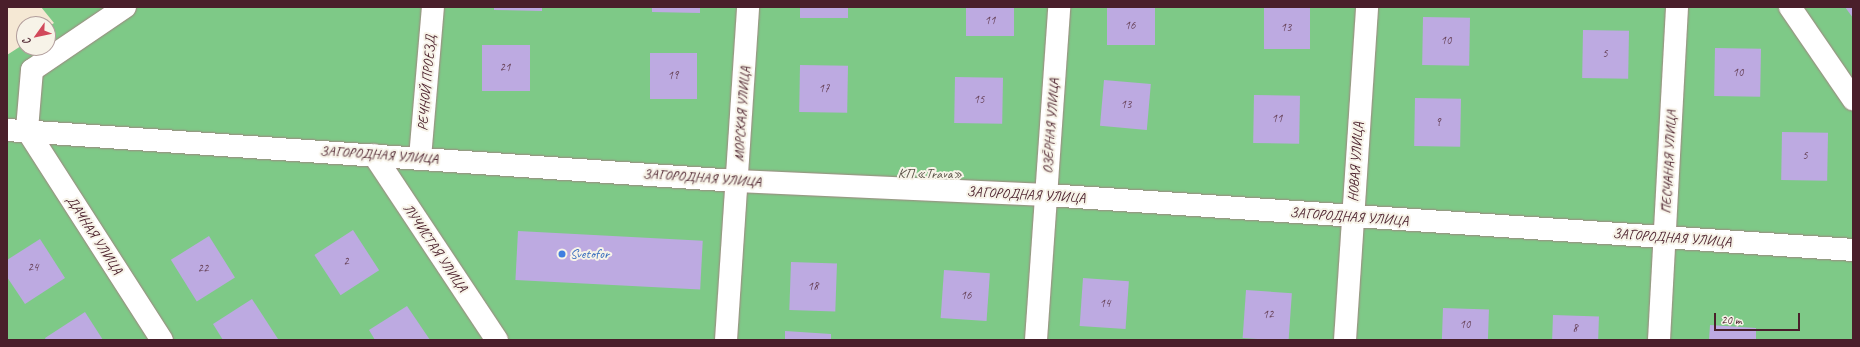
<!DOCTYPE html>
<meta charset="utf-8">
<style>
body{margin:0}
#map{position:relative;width:1860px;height:347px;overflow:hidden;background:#f5e8d4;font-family:Caveat,sans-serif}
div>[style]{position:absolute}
.green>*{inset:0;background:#7ec987}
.building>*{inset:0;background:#bdaae1;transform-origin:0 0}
.roads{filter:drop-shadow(0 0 1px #a08480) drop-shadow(0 0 1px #a08480)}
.street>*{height:22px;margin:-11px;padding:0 11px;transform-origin:11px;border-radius:11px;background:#fff}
.dots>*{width:11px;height:11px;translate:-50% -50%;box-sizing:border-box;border:2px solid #f7f3e8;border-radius:50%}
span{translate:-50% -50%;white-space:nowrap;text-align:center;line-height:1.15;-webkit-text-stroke:4px #f7f3e8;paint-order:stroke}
.number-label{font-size:12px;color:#674258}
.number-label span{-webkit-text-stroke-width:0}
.street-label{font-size:14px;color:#4a1f2b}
.park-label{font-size:14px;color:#5a5247}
.shop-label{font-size:14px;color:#366cbe}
.left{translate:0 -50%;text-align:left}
.frame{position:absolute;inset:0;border:8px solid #4a1f2b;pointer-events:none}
.north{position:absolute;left:16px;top:16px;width:40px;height:40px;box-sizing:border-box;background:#f7f3e8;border:1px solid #b29e9c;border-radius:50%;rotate:237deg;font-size:11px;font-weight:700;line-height:16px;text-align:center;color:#4a1f2b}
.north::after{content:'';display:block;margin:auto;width:14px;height:18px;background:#d1495b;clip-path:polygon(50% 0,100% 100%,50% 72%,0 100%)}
.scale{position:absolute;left:1714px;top:313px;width:86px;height:18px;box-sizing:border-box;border:2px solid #4a1f2b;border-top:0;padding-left:5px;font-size:12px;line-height:14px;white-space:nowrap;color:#4a1f2b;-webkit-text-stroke:3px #f7f3e8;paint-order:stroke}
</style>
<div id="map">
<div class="green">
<div style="clip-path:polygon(41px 7px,1853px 7px,1853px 340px,7px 340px,7px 55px,24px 44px,24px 48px,48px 48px,48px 27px,54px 23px)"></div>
</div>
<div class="building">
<div style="clip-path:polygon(494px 7px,542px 7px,542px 11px,494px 10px)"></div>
<div style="clip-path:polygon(652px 7px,700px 7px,700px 13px,652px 12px)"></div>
<div style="left:800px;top:7px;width:48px;height:11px"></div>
<div style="left:966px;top:7px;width:48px;height:29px"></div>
<div style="left:1107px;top:7px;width:48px;height:38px"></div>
<div style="left:1264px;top:7px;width:46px;height:42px"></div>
<div style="clip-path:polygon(1845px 7px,1853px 7px,1853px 18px)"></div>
<div style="left:1423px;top:17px;width:47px;height:48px;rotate:1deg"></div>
<div style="left:1583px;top:30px;width:46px;height:48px;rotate:1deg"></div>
<div style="left:482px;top:45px;width:48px;height:46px"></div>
<div style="left:1715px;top:48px;width:46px;height:48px;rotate:1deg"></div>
<div style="left:650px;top:53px;width:47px;height:46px"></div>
<div style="left:800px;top:65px;width:48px;height:47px;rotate:1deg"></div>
<div style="left:955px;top:77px;width:48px;height:46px;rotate:1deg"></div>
<div style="left:1104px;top:80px;width:47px;height:46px;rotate:5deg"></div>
<div style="left:1254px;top:95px;width:46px;height:48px;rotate:1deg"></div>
<div style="left:1415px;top:98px;width:46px;height:48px;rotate:1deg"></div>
<div style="left:1782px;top:132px;width:46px;height:48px;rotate:1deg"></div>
<div style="left:353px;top:230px;width:48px;height:46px;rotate:57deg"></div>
<div style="left:518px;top:231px;width:185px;height:49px;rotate:3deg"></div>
<div style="left:209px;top:236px;width:49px;height:45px;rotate:58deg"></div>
<div style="clip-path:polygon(40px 239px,65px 278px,25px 304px,7px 277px,7px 260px)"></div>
<div style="left:791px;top:262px;width:46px;height:48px;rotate:2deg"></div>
<div style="left:944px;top:270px;width:46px;height:48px;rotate:4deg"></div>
<div style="left:1083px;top:278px;width:46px;height:48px;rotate:4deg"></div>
<div style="left:1246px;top:290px;width:46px;height:48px;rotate:4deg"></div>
<div style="clip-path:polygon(252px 299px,278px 339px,223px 340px,213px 324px)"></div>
<div style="clip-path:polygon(407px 306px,430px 340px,375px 340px,369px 330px)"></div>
<div style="left:1443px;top:308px;width:46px;height:32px;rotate:2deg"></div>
<div style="clip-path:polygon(85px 312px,103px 340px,46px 340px,45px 338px)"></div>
<div style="left:1553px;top:315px;width:46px;height:25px;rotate:2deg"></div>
<div style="clip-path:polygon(1710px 325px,1756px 328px,1756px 340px,1709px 340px)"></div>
<div style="clip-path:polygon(785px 331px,831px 334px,831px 340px,785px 340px)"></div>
</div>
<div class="roads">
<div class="street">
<div style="left:125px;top:7px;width:112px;rotate:145.9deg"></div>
<div style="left:32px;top:70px;width:60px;rotate:94.8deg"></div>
<div style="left:27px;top:130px;width:250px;rotate:57.3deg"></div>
<div style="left:1790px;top:7px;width:112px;rotate:55.6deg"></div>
<div style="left:7px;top:130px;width:732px;rotate:4deg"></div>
<div style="left:737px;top:181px;width:310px;rotate:2.6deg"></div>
<div style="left:1047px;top:195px;width:808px;rotate:3.9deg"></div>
<div style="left:374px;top:155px;width:222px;rotate:56.4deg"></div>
<div style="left:420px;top:158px;width:152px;rotate:-85.1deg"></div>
<div style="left:726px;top:340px;width:334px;rotate:-86.2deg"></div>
<div style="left:1036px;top:340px;width:334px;rotate:-86deg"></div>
<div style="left:1345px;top:340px;width:334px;rotate:-86.2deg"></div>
<div style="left:1659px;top:340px;width:333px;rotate:-86.9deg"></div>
</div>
</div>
<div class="dots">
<div style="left:562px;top:254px;background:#3f7fe0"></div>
</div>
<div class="number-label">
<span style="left:990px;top:21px">11</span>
<span style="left:1130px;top:26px">16</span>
<span style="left:1286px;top:28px">13</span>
<span style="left:1446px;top:41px">10</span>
<span style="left:1605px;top:54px">5</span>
<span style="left:505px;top:68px">21</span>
<span style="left:1738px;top:73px">10</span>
<span style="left:673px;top:76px">19</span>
<span style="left:824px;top:89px">17</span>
<span style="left:979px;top:100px">15</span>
<span style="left:1126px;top:105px">13</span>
<span style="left:1277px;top:119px">11</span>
<span style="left:1438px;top:123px">9</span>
<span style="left:1805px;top:156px">5</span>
<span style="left:346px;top:262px">2</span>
<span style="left:33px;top:268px">24</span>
<span style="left:203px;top:269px">22</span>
<span style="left:813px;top:287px">18</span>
<span style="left:966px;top:296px">16</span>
<span style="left:1105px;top:304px">14</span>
<span style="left:1268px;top:315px">12</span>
<span style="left:1465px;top:325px">10</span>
<span style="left:1575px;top:329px">8</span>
</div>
<div class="street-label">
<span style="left:427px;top:83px;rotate:-85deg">РЕЧНОЙ ПРОЕЗД</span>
<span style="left:742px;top:114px;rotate:-86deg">МОРСКАЯ УЛИЦА</span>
<span style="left:1051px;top:126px;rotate:-86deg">ОЗЁРНАЯ УЛИЦА</span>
<span style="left:379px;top:155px;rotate:4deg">ЗАГОРОДНАЯ УЛИЦА</span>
<span style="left:1356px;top:162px;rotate:-86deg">НОВАЯ УЛИЦА</span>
<span style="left:1669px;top:162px;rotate:-87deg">ПЕСЧАНАЯ УЛИЦА</span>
<span style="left:702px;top:178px;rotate:4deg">ЗАГОРОДНАЯ УЛИЦА</span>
<span style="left:1026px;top:195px;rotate:3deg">ЗАГОРОДНАЯ УЛИЦА</span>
<span style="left:1349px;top:217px;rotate:4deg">ЗАГОРОДНАЯ УЛИЦА</span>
<span style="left:94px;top:235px;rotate:57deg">ДАЧНАЯ УЛИЦА</span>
<span style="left:1672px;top:238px;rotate:4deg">ЗАГОРОДНАЯ УЛИЦА</span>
<span style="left:435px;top:248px;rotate:56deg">ЛУЧИСТАЯ УЛИЦА</span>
</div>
<div class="park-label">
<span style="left:930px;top:174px">КП «Trava»</span>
</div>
<div class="shop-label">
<span class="left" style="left:570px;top:254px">Svetofor</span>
</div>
<div class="frame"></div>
<div class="north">С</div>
<div class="scale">20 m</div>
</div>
